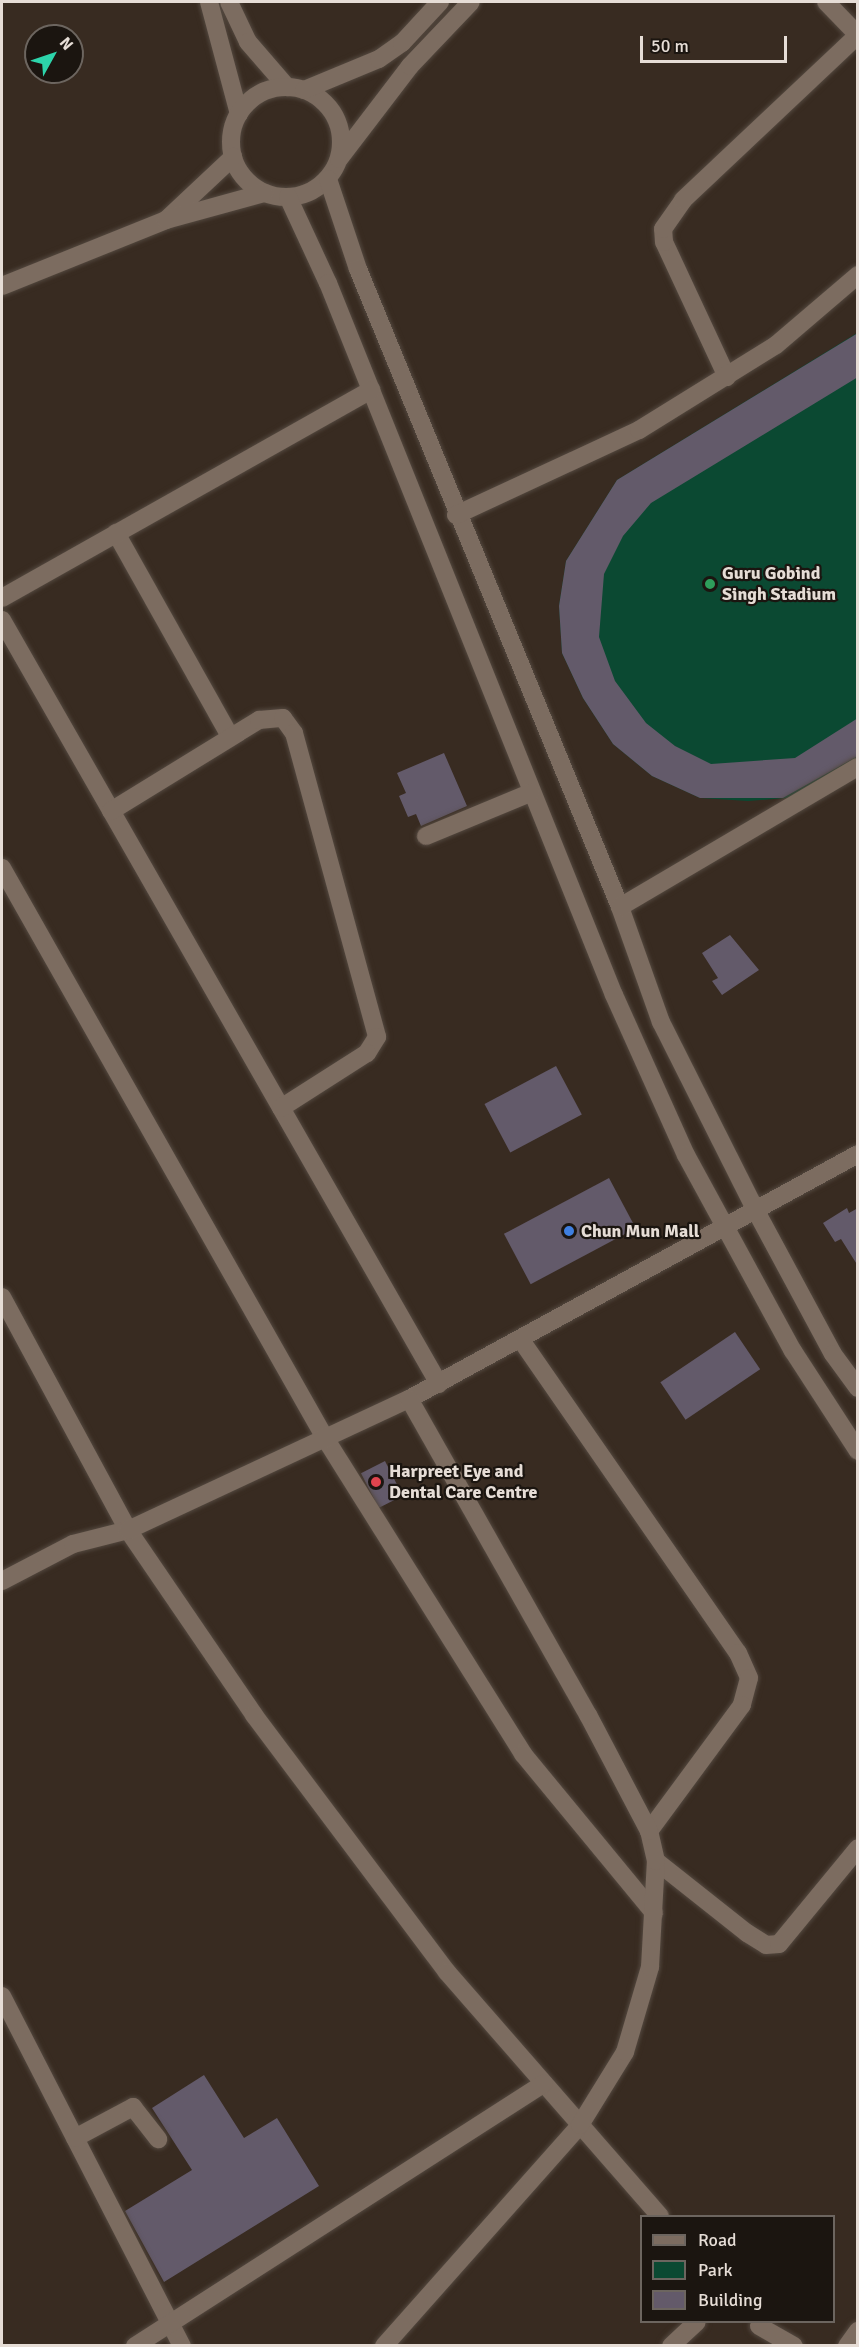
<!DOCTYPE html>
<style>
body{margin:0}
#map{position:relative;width:859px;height:2347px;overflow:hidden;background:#382b21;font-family:Signika,sans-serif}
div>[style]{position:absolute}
.green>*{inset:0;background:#0b4932}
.building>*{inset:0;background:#635a6a;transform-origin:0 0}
.roads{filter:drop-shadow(0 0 2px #53483f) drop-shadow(0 0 2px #53483f)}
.minor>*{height:18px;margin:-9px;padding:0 9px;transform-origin:9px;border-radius:9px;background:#7c6c60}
.minor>.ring{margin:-9px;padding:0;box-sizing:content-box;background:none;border:18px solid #7c6c60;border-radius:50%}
.dots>*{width:16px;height:16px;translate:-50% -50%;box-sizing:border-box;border:3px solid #1b1510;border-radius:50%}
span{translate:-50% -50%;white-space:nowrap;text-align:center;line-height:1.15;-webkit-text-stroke:4.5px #1b1510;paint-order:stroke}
.poi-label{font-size:18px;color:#e6ddd6;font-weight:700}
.left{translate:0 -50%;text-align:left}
.frame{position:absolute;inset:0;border:3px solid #e6ddd6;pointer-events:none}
.legend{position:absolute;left:640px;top:2215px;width:195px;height:108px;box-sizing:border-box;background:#1b1510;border:2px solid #6c655f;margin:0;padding:8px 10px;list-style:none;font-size:18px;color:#e6ddd6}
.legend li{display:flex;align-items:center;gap:12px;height:30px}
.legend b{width:30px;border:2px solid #6c655f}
.north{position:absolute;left:24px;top:24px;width:60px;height:60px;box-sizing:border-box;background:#1b1510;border:2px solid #6c655f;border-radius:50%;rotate:50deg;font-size:16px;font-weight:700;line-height:24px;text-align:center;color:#e6ddd6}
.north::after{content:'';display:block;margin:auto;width:21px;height:27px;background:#2dd4ab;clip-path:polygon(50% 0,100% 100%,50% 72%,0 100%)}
.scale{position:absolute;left:640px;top:36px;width:147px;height:27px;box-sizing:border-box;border:3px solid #e6ddd6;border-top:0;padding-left:8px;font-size:18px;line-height:21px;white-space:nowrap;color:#e6ddd6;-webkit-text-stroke:4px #1b1510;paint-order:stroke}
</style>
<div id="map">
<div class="green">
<div style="clip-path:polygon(857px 333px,857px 760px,799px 797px,748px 801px,700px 798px,652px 776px,613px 744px,583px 698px,562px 653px,559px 606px,566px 561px,617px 480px)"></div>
</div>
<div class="building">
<div style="clip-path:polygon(858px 333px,858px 377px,651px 503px,623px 536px,604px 574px,599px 637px,615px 681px,646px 723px,675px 746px,711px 764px,795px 758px,858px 718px,858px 756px,783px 798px,700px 798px,652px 776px,613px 744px,583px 698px,562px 653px,559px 606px,566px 561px,617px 480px)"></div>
<div style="clip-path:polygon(444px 753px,467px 806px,421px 826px,416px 814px,408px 817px,399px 796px,406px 793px,397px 773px)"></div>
<div style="clip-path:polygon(730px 935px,759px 970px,722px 995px,712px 981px,718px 978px,702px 953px)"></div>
<div style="left:556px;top:1066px;width:55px;height:81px;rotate:62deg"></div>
<div style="left:609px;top:1178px;width:57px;height:119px;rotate:62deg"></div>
<div style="clip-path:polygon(847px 1208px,849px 1213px,858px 1208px,858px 1266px,841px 1239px,835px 1242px,823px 1223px)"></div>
<div style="left:735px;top:1332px;width:45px;height:90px;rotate:56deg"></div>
<div style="left:385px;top:1461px;width:39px;height:27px;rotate:63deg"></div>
<div style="clip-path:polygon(204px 2075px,244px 2138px,277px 2118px,319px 2186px,164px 2282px,125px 2211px,192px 2170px,152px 2108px)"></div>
</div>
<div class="roads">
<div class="minor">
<div style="left:209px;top:2px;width:116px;rotate:75deg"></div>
<div style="left:229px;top:2px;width:44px;rotate:64.6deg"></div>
<div style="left:248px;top:42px;width:60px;rotate:49.1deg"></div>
<div style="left:826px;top:2px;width:46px;rotate:45.9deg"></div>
<div class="ring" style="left:231px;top:87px;width:92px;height:92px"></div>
<div style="left:304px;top:90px;width:81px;rotate:-22.5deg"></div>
<div style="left:379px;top:59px;width:28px;rotate:-35deg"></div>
<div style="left:402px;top:43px;width:56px;rotate:-47.2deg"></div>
<div style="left:339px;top:159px;width:117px;rotate:-52.6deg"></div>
<div style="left:410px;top:66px;width:88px;rotate:-46.4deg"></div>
<div style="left:328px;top:179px;width:95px;rotate:71.6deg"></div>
<div style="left:358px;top:269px;width:690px;rotate:67.67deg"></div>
<div style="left:620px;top:907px;width:122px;rotate:70.4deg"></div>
<div style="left:661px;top:1022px;width:212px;rotate:63.3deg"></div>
<div style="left:756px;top:1211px;width:162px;rotate:61.7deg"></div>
<div style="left:833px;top:1354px;width:42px;rotate:53.7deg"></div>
<div style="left:288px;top:197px;width:95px;rotate:65.1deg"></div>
<div style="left:328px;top:283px;width:767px;rotate:68.12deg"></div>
<div style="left:614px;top:995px;width:175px;rotate:65.8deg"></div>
<div style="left:686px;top:1155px;width:223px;rotate:61.4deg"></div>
<div style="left:793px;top:1351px;width:119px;rotate:57deg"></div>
<div style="left:167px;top:219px;width:91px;rotate:-43.2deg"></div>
<div style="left:2px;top:286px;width:177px;rotate:-21.9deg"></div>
<div style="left:166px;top:220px;width:102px;rotate:-15.4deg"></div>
<div style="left:727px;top:377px;width:149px;rotate:-115deg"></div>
<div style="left:664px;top:242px;width:13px;rotate:-94deg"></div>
<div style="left:663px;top:229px;width:35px;rotate:-55deg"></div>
<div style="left:683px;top:200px;width:241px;rotate:-43.3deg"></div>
<div style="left:456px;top:515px;width:202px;rotate:-24.9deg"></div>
<div style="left:639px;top:430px;width:161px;rotate:-31.8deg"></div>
<div style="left:776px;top:345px;width:108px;rotate:-40.5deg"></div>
<div style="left:116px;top:533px;width:231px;rotate:60.7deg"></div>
<div style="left:2px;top:598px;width:424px;rotate:-29.4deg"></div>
<div style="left:2px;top:620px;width:880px;rotate:60.23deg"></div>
<div style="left:111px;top:811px;width:174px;rotate:-31.6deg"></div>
<div style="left:259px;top:720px;width:24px;rotate:-5deg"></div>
<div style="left:283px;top:718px;width:19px;rotate:54deg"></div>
<div style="left:294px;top:733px;width:315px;rotate:74.7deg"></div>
<div style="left:377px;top:1037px;width:19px;rotate:122deg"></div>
<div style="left:367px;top:1053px;width:102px;rotate:147.4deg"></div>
<div style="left:426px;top:836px;width:113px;rotate:-22.5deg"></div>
<div style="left:2px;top:868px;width:655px;rotate:60.46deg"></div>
<div style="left:325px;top:1438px;width:373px;rotate:57.9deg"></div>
<div style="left:523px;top:1754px;width:206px;rotate:50.5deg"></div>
<div style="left:620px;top:907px;width:276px;rotate:-30.5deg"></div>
<div style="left:2px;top:1297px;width:265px;rotate:61.6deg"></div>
<div style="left:128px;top:1530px;width:224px;rotate:55.7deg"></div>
<div style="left:254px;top:1715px;width:321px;rotate:53.1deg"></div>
<div style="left:447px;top:1972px;width:324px;rotate:48.9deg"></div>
<div style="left:521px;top:1340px;width:381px;rotate:55.3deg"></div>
<div style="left:738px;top:1653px;width:27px;rotate:66deg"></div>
<div style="left:749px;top:1678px;width:28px;rotate:105deg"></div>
<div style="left:742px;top:1705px;width:157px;rotate:126.4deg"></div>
<div style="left:2px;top:1581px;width:80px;rotate:-27.5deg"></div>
<div style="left:73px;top:1544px;width:57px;rotate:-14.3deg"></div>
<div style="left:128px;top:1530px;width:310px;rotate:-25deg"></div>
<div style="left:409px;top:1399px;width:511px;rotate:-28.62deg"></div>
<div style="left:656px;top:1861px;width:116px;rotate:38.4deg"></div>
<div style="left:747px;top:1933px;width:22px;rotate:32deg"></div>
<div style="left:766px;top:1945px;width:13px;rotate:-4deg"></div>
<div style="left:779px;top:1944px;width:124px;rotate:-50.5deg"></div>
<div style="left:2px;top:1996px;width:394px;rotate:62.8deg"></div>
<div style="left:75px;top:2138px;width:66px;rotate:-28.1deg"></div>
<div style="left:133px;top:2107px;width:41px;rotate:52deg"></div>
<div style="left:759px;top:2326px;width:40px;rotate:29.7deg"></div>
<div style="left:135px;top:2346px;width:486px;rotate:-32.7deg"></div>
<div style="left:384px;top:2346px;width:295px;rotate:-48.4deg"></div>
<div style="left:580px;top:2125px;width:86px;rotate:-58.3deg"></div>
<div style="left:625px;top:2052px;width:89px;rotate:-73.6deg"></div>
<div style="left:650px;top:1967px;width:106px;rotate:-86.8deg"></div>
<div style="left:656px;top:1861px;width:31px;rotate:-103deg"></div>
<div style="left:649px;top:1831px;width:131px;rotate:-117.7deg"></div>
<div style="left:588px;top:1715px;width:363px;rotate:-119.5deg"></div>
<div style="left:671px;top:2346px;width:35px;rotate:-43deg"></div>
<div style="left:847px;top:2346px;width:19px;rotate:-54deg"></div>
</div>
</div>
<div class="dots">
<div style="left:710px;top:584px;background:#2e9e5b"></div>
<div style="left:569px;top:1231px;background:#3f7fe0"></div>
<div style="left:376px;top:1482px;background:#e0444e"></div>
</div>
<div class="poi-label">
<span class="left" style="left:722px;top:584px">Guru Gobind<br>Singh Stadium</span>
<span class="left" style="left:581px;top:1231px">Chun Mun Mall</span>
<span class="left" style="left:389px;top:1482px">Harpreet Eye and<br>Dental Care Centre</span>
</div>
<div class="frame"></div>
<ul class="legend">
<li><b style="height:8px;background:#7c6c60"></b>Road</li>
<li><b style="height:16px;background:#0b4932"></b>Park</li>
<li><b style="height:16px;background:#635a6a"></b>Building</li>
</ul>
<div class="north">N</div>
<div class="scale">50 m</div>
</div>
